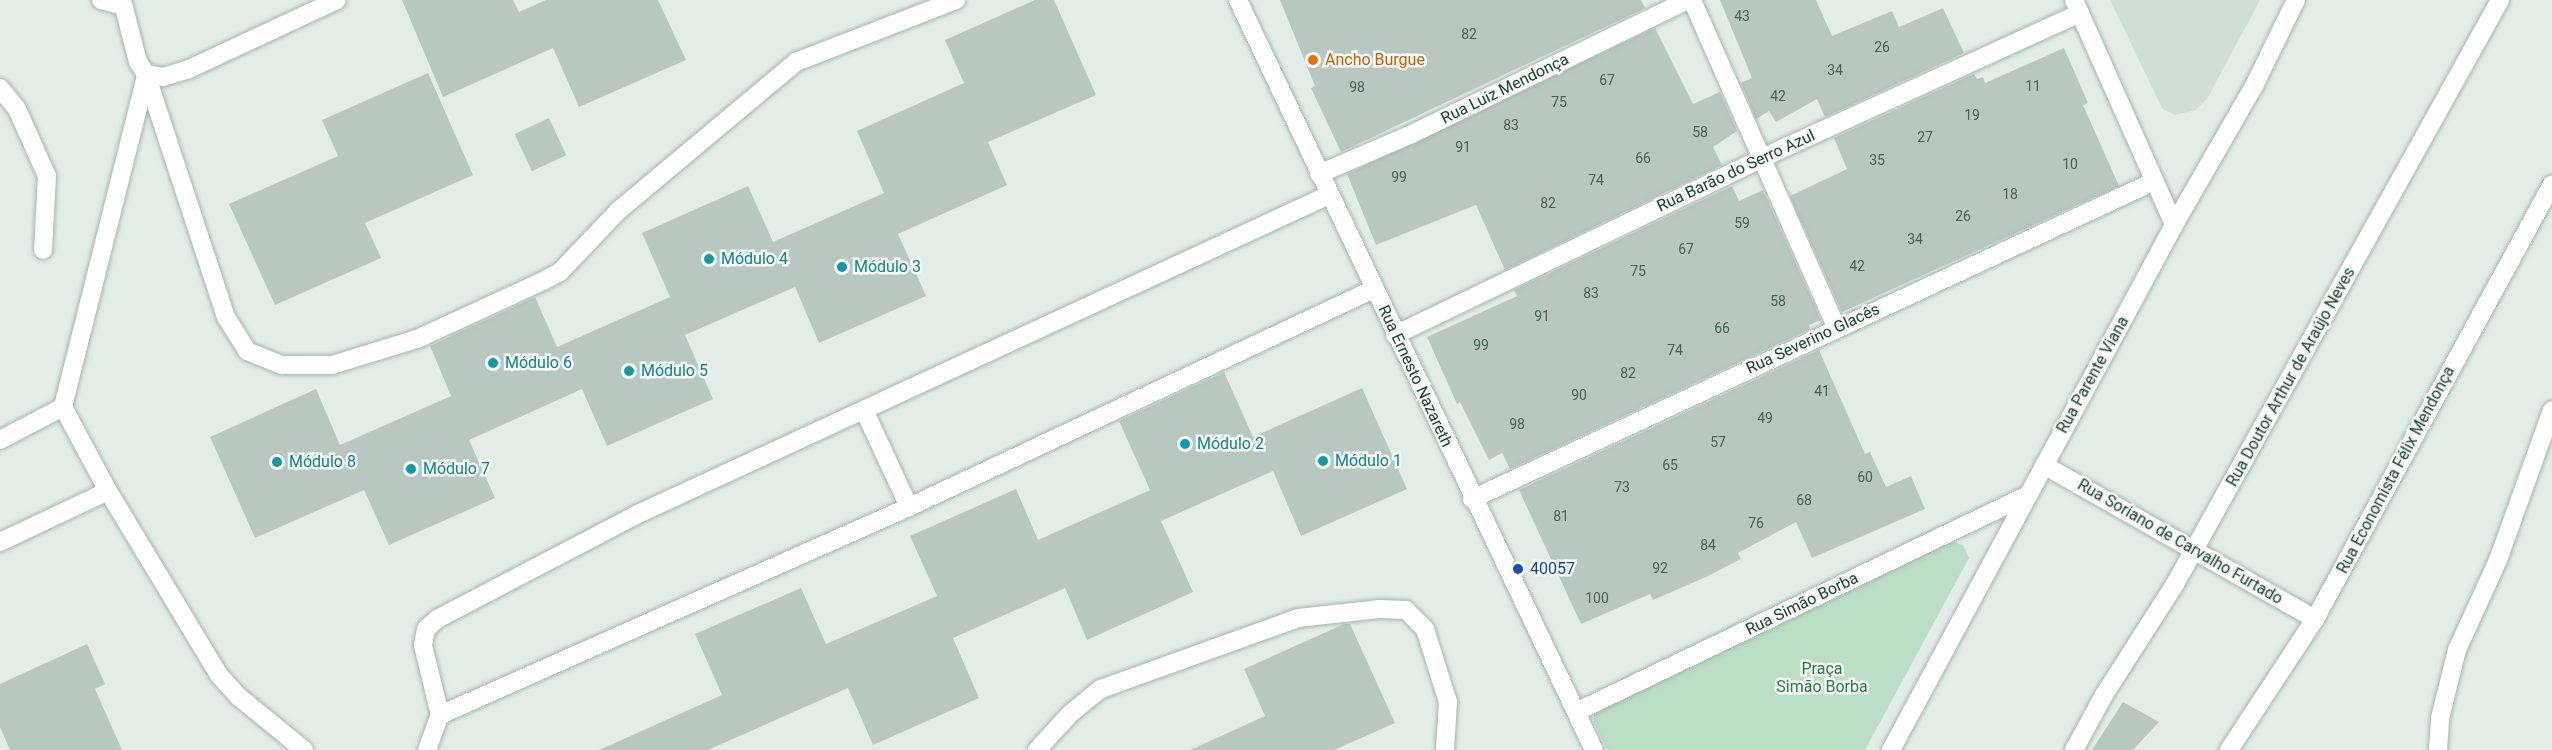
<!DOCTYPE html>
<meta charset="utf-8">
<style>
body{margin:0}
#map{position:relative;width:2552px;height:750px;overflow:hidden;background:#e3ede8;font-family:Roboto,sans-serif}
div>[style]{position:absolute}
.built>*{inset:0;background:#d1ddd7}
.green>*{inset:0;background:#bbdfc4}
.building>*{inset:0;background:#b8c8c1;transform-origin:0 0}
.roads{filter:drop-shadow(0 0 2px #a5b5af) drop-shadow(0 0 2px #a5b5af)}
.service>*{height:18px;margin:-9px;padding:0 9px;transform-origin:9px;border-radius:9px;background:#fff}
.pedestrian>*{height:18px;margin:-9px;padding:0 9px;transform-origin:9px;border-radius:9px;background:#fff}
.minor>*{height:18px;margin:-9px;padding:0 9px;transform-origin:9px;border-radius:9px;background:#fff}
.dots>*{width:16px;height:16px;translate:-50% -50%;box-sizing:border-box;border:3px solid #f4f9f6;border-radius:50%}
span{translate:-50% -50%;white-space:nowrap;text-align:center;line-height:1.15;-webkit-text-stroke:5px #f4f9f6;paint-order:stroke}
.number-label{font-size:14px;color:#48615a}
.number-label span{-webkit-text-stroke-width:0}
.food-label{font-size:16px;color:#c56008}
.left{translate:0 -50%;text-align:left}
.street-label{font-size:16px;color:#223f37}
.culture-label{font-size:16px;color:#0d838f}
.transit-label{font-size:16px;color:#164399}
.park-label{font-size:16px;color:#2b7747}
</style>
<div id="map">
<div class="built">
<div style="clip-path:polygon(2110px 0,2260px 0,2207px 99px,2196px 110px,2175px 115px,2162px 108px)"></div>
</div>
<div class="green">
<div style="clip-path:polygon(1950px 541px,1963px 545px,1969px 558px,1865px 750px,1607px 750px,1594px 722px,1594px 710px)"></div>
</div>
<div class="building">
<div style="clip-path:polygon(402px 0,513px 0,519px 12px,546px 0,658px 0,686px 60px,579px 107px,553px 48px,443px 97px)"></div>
<div style="clip-path:polygon(1035px 0,1054px 0,1096px 95px,988px 142px,1007px 185px,898px 234px,926px 296px,819px 343px,795px 287px,685px 335px,713px 399px,607px 446px,582px 389px,469px 440px,495px 498px,389px 545px,364px 490px,255px 538px,210px 437px,316px 389px,340px 445px,451px 396px,430px 346px,535px 297px,557px 347px,670px 297px,642px 233px,748px 186px,773px 242px,884px 193px,857px 131px,964px 83px,945px 40px)"></div>
<div style="clip-path:polygon(1280px 0,1641px 0,1645px 8px,1341px 152px,1311px 88px,1315px 86px)"></div>
<div style="clip-path:polygon(1720px 0,1816px 0,1832px 36px,1892px 11px,1899px 27px,1943px 8px,1964px 53px,1825px 117px,1817px 99px,1776px 122px,1769px 111px,1756px 119px,1741px 83px,1752px 78px)"></div>
<div style="clip-path:polygon(1655px 28px,1693px 104px,1720px 92px,1737px 131px,1713px 147px,1722px 165px,1505px 270px,1476px 205px,1376px 245px,1347px 174px)"></div>
<div style="clip-path:polygon(2064px 48px,2088px 103px,2083px 105px,2119px 186px,1842px 312px,1790px 196px,1847px 169px,1834px 138px,1974px 74px,1977px 79px,1983px 77px,1985px 83px)"></div>
<div style="clip-path:polygon(428px 73px,473px 175px,365px 223px,381px 258px,275px 305px,229px 204px,338px 156px,322px 120px)"></div>
<div style="left:549px;top:118px;width:41px;height:38px;rotate:65deg"></div>
<div style="clip-path:polygon(1732px 186px,1739px 201px,1763px 190px,1821px 320px,1809px 325px,1810px 329px,1510px 469px,1502px 453px,1489px 460px,1460px 402px,1457px 404px,1427px 337px,1517px 296px,1514px 290px)"></div>
<div style="clip-path:polygon(1819px 350px,1865px 454px,1870px 452px,1886px 487px,1911px 476px,1925px 509px,1812px 558px,1796px 522px,1738px 553px,1741px 559px,1706px 577px,1653px 600px,1650px 594px,1581px 624px,1519px 490px)"></div>
<div style="clip-path:polygon(1224px 372px,1253px 437px,1362px 388px,1407px 489px,1301px 536px,1273px 471px,1161px 521px,1193px 592px,1087px 640px,1065px 588px,953px 638px,979px 698px,873px 745px,848px 688px,708px 750px,599px 750px,722px 695px,695px 634px,801px 588px,826px 644px,937px 596px,910px 536px,1016px 489px,1038px 540px,1150px 490px,1119px 421px)"></div>
<div style="clip-path:polygon(1344px 624px,1350px 624px,1395px 723px,1334px 750px,1190px 750px,1265px 716px,1244px 669px)"></div>
<div style="clip-path:polygon(87px 644px,105px 684px,95px 689px,122px 750px,10px 750px,0 727px,0 684px)"></div>
<div style="clip-path:polygon(2123px 702px,2159px 722px,2133px 750px,2092px 750px)"></div>
</div>
<div class="roads">
<div class="service">
<div style="left:101px;top:0;width:20px;rotate:15deg"></div>
<div style="left:122px;top:0;width:64px;rotate:75.5deg"></div>
<div style="left:138px;top:62px;width:14px;rotate:56deg"></div>
<div style="left:146px;top:74px;width:256px;rotate:71.8deg"></div>
<div style="left:226px;top:317px;width:40px;rotate:58deg"></div>
<div style="left:247px;top:351px;width:38px;rotate:22deg"></div>
<div style="left:282px;top:365px;width:50px"></div>
<div style="left:332px;top:365px;width:89px;rotate:-17deg"></div>
<div style="left:417px;top:339px;width:139px;rotate:-24.7deg"></div>
<div style="left:543px;top:281px;width:19px;rotate:-28deg"></div>
<div style="left:560px;top:272px;width:84px;rotate:-46.4deg"></div>
<div style="left:618px;top:211px;width:232px;rotate:-39.9deg"></div>
<div style="left:796px;top:62px;width:172px;rotate:-21.2deg"></div>
<div style="left:1238px;top:0;width:830px;rotate:64.61deg"></div>
<div style="left:146px;top:74px;width:17px;rotate:10deg"></div>
<div style="left:163px;top:77px;width:27px;rotate:-17deg"></div>
<div style="left:189px;top:69px;width:163px;rotate:-25deg"></div>
<div style="left:146px;top:76px;width:341px;rotate:104.1deg"></div>
<div style="left:63px;top:407px;width:95px;rotate:61.8deg"></div>
<div style="left:108px;top:491px;width:215px;rotate:58.9deg"></div>
<div style="left:219px;top:675px;width:30px;rotate:48deg"></div>
<div style="left:239px;top:697px;width:84px;rotate:39.2deg"></div>
<div style="left:0;top:88px;width:27px;rotate:51deg"></div>
<div style="left:17px;top:109px;width:73px;rotate:65.9deg"></div>
<div style="left:47px;top:176px;width:74px;rotate:93.1deg"></div>
<div style="left:0;top:440px;width:71px;rotate:-27.6deg"></div>
<div style="left:0;top:542px;width:119px;rotate:-25.3deg"></div>
<div style="left:440px;top:715px;width:513px;rotate:-23.92deg"></div>
<div style="left:909px;top:507px;width:514px;rotate:-25.12deg"></div>
<div style="left:427px;top:750px;width:37px;rotate:-70deg"></div>
<div style="left:440px;top:715px;width:72px;rotate:-103.7deg"></div>
<div style="left:423px;top:645px;width:16px;rotate:-79deg"></div>
<div style="left:426px;top:629px;width:15px;rotate:-42deg"></div>
<div style="left:437px;top:619px;width:227px;rotate:-27.6deg"></div>
<div style="left:638px;top:514px;width:761px;rotate:-24.78deg"></div>
<div style="left:1037px;top:750px;width:50px;rotate:-47.4deg"></div>
<div style="left:1071px;top:713px;width:38px;rotate:-39deg"></div>
<div style="left:1101px;top:689px;width:209px;rotate:-19.8deg"></div>
<div style="left:1298px;top:618px;width:81px;rotate:-6.3deg"></div>
<div style="left:1379px;top:609px;width:27px;rotate:2deg"></div>
<div style="left:1406px;top:610px;width:27px;rotate:45deg"></div>
<div style="left:1425px;top:629px;width:77px;rotate:72.5deg"></div>
<div style="left:1448px;top:702px;width:48px;rotate:93.6deg"></div>
</div>
<div class="pedestrian">
<div style="left:1692px;top:0;width:357px;rotate:66.2deg"></div>
</div>
<div class="minor">
<div style="left:2074px;top:0;width:246px;rotate:66deg"></div>
<div style="left:1319px;top:174px;width:101px;rotate:-23.3deg"></div>
<div style="left:1412px;top:134px;width:307px;rotate:-25.9deg"></div>
<div style="left:1395px;top:335px;width:434px;rotate:-25.7deg"></div>
<div style="left:1786px;top:147px;width:323px;rotate:-24.5deg"></div>
<div style="left:865px;top:412px;width:105px;rotate:65.1deg"></div>
<div style="left:2044px;top:465px;width:312px;rotate:29.6deg"></div>
<div style="left:1472px;top:499px;width:753px;rotate:-24.97deg"></div>
<div style="left:1576px;top:712px;width:501px;rotate:-25.65deg"></div>
<div style="left:1891px;top:750px;width:596px;rotate:-61.67deg"></div>
<div style="left:2174px;top:225px;width:160px;rotate:-60.1deg"></div>
<div style="left:2254px;top:86px;width:96px;rotate:-64deg"></div>
<div style="left:2074px;top:750px;width:63px;rotate:-61.4deg"></div>
<div style="left:2104px;top:695px;width:132px;rotate:-57.4deg"></div>
<div style="left:2175px;top:584px;width:668px;rotate:-60.9deg"></div>
<div style="left:2229px;top:750px;width:157px;rotate:-56.7deg"></div>
<div style="left:2315px;top:619px;width:495px;rotate:-61.4deg"></div>
<div style="left:2438px;top:750px;width:32px;rotate:-86deg"></div>
<div style="left:2440px;top:718px;width:70px;rotate:-76deg"></div>
<div style="left:2457px;top:650px;width:99px;rotate:-65.5deg"></div>
<div style="left:2498px;top:560px;width:159px;rotate:-70.2deg"></div>
</div>
</div>
<div class="dots">
<div style="left:1313px;top:60px;background:#e8710a"></div>
<div style="left:709px;top:259px;background:#0f9aa8"></div>
<div style="left:842px;top:267px;background:#0f9aa8"></div>
<div style="left:493px;top:363px;background:#0f9aa8"></div>
<div style="left:629px;top:371px;background:#0f9aa8"></div>
<div style="left:1185px;top:444px;background:#0f9aa8"></div>
<div style="left:1323px;top:461px;background:#0f9aa8"></div>
<div style="left:277px;top:462px;background:#0f9aa8"></div>
<div style="left:411px;top:469px;background:#0f9aa8"></div>
<div style="left:1518px;top:569px;background:#1a4fb4"></div>
</div>
<div class="number-label">
<span style="left:1742px;top:16px">43</span>
<span style="left:1469px;top:34px">82</span>
<span style="left:1882px;top:47px">26</span>
<span style="left:1835px;top:70px">34</span>
<span style="left:1607px;top:80px">67</span>
<span style="left:2033px;top:86px">11</span>
<span style="left:1357px;top:87px">98</span>
<span style="left:1778px;top:96px">42</span>
<span style="left:1559px;top:102px">75</span>
<span style="left:1972px;top:115px">19</span>
<span style="left:1511px;top:125px">83</span>
<span style="left:1700px;top:132px">58</span>
<span style="left:1925px;top:137px">27</span>
<span style="left:1463px;top:147px">91</span>
<span style="left:1643px;top:158px">66</span>
<span style="left:1877px;top:160px">35</span>
<span style="left:2070px;top:164px">10</span>
<span style="left:1399px;top:177px">99</span>
<span style="left:1596px;top:180px">74</span>
<span style="left:2010px;top:194px">18</span>
<span style="left:1548px;top:203px">82</span>
<span style="left:1963px;top:216px">26</span>
<span style="left:1742px;top:223px">59</span>
<span style="left:1915px;top:239px">34</span>
<span style="left:1686px;top:249px">67</span>
<span style="left:1857px;top:266px">42</span>
<span style="left:1638px;top:271px">75</span>
<span style="left:1591px;top:293px">83</span>
<span style="left:1778px;top:301px">58</span>
<span style="left:1542px;top:316px">91</span>
<span style="left:1722px;top:328px">66</span>
<span style="left:1481px;top:345px">99</span>
<span style="left:1675px;top:350px">74</span>
<span style="left:1628px;top:373px">82</span>
<span style="left:1822px;top:391px">41</span>
<span style="left:1579px;top:395px">90</span>
<span style="left:1765px;top:418px">49</span>
<span style="left:1517px;top:424px">98</span>
<span style="left:1718px;top:442px">57</span>
<span style="left:1670px;top:465px">65</span>
<span style="left:1865px;top:477px">60</span>
<span style="left:1622px;top:487px">73</span>
<span style="left:1804px;top:500px">68</span>
<span style="left:1561px;top:516px">81</span>
<span style="left:1756px;top:523px">76</span>
<span style="left:1708px;top:545px">84</span>
<span style="left:1660px;top:568px">92</span>
<span style="left:1597px;top:598px">100</span>
</div>
<div class="food-label">
<span class="left" style="left:1325px;top:60px">Ancho Burgue</span>
</div>
<div class="street-label">
<span style="left:1505px;top:89px;rotate:-26deg">Rua Luiz Mendonça</span>
<span style="left:1736px;top:171px;rotate:-25deg">Rua Barão do Serro Azul</span>
<span style="left:1813px;top:339px;rotate:-25deg">Rua Severino Glacês</span>
<span style="left:2093px;top:375px;rotate:-61deg">Rua Parente Viana</span>
<span style="left:1415px;top:376px;rotate:65deg">Rua Ernesto Nazareth</span>
<span style="left:2291px;top:377px;rotate:-61deg">Rua Doutor Arthur de Araújo Neves</span>
<span style="left:2396px;top:470px;rotate:-62deg">Rua Economista Félix Mendonça</span>
<span style="left:2180px;top:542px;rotate:30deg">Rua Soriano de Carvalho Furtado</span>
<span style="left:1802px;top:604px;rotate:-26deg">Rua Simão Borba</span>
</div>
<div class="culture-label">
<span class="left" style="left:721px;top:259px">Módulo 4</span>
<span class="left" style="left:854px;top:267px">Módulo 3</span>
<span class="left" style="left:505px;top:363px">Módulo 6</span>
<span class="left" style="left:641px;top:371px">Módulo 5</span>
<span class="left" style="left:1197px;top:444px">Módulo 2</span>
<span class="left" style="left:1335px;top:461px">Módulo 1</span>
<span class="left" style="left:289px;top:462px">Módulo 8</span>
<span class="left" style="left:423px;top:469px">Módulo 7</span>
</div>
<div class="transit-label">
<span class="left" style="left:1530px;top:569px">40057</span>
</div>
<div class="park-label">
<span style="left:1822px;top:678px">Praça<br>Simão Borba</span>
</div>
</div>
